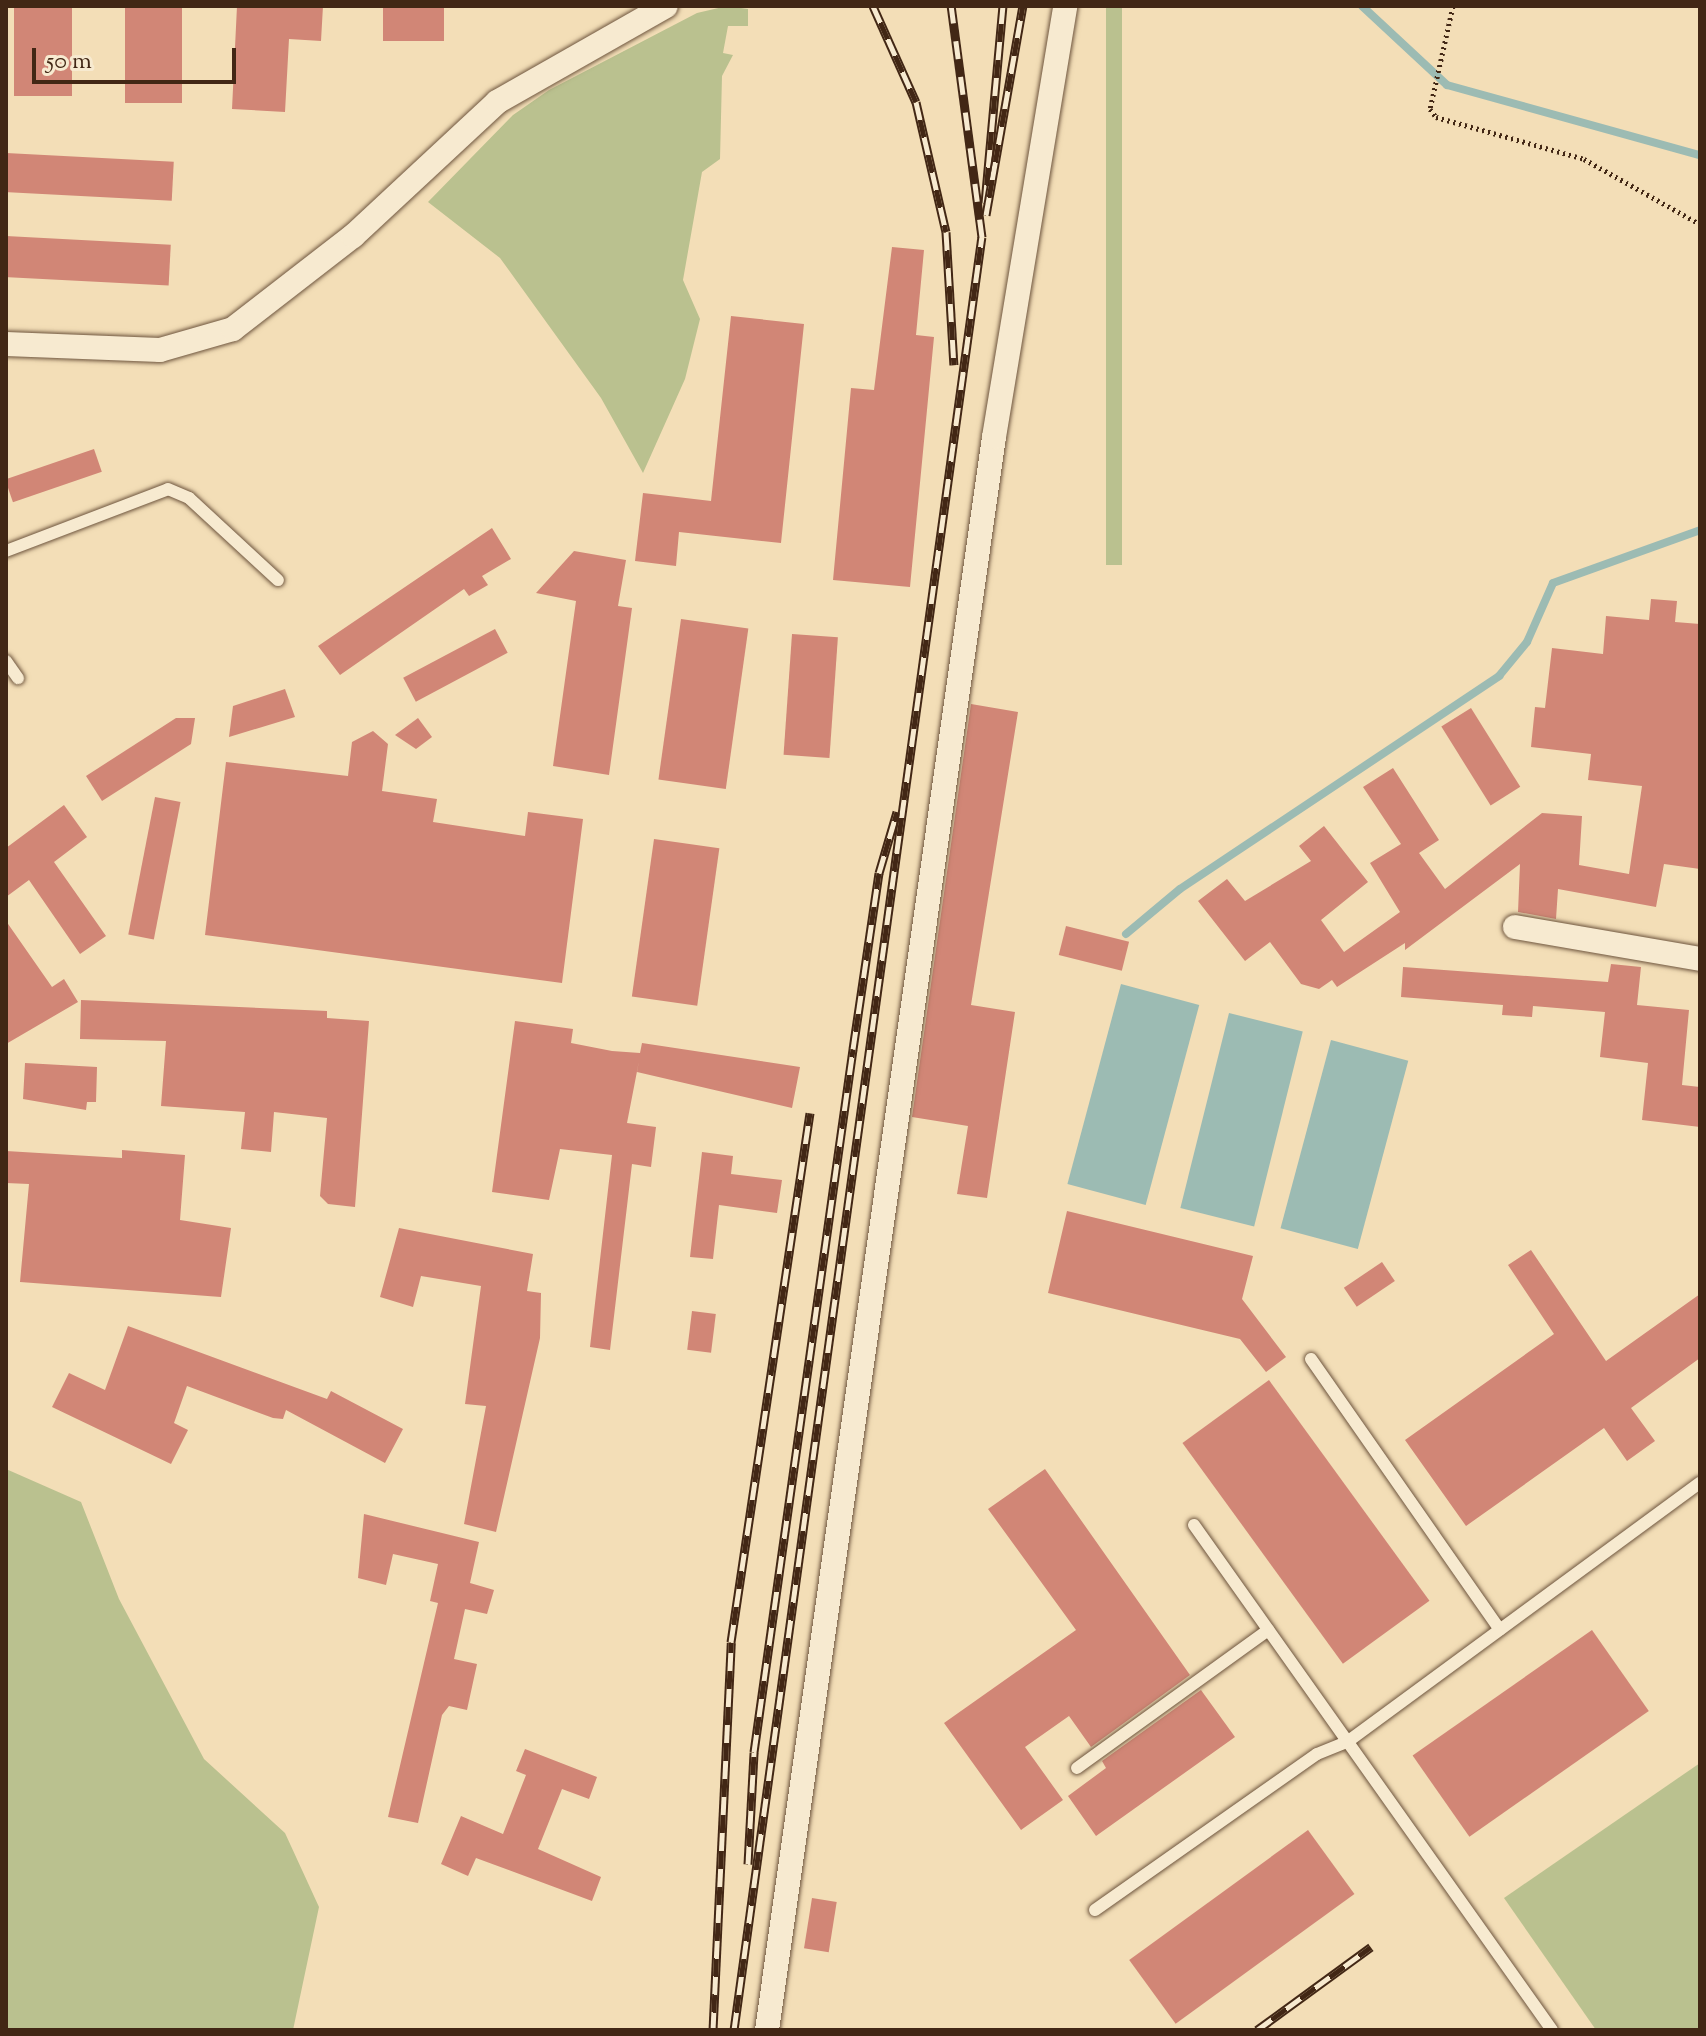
<!DOCTYPE html>
<style>
body{margin:0}
#map{position:relative;width:1706px;height:2036px;overflow:hidden;background:#f3deb7;font-family:"Sorts Mill Goudy",serif}
div>[style]{position:absolute}
.green>*{inset:0;background:#bac18f;transform-origin:0 0}
.water>*{inset:0;background:#9cbbb3;transform-origin:0 0}
.stream>*{height:8px;margin:-4px;padding:0 4px;transform-origin:4px;border-radius:4px;background:#9cbbb3}
.building>*{inset:0;background:#d18676;transform-origin:0 0}
.path>*{height:5px;margin-top:-2.5px;transform-origin:0;background:repeating-linear-gradient(90deg,#422715 0 2px,transparent 0 6px)}
.roads{filter:drop-shadow(0 0 2px #6e553e) drop-shadow(0 0 2px #6e553e)}
.lane>*{height:12px;margin:-6px;padding:0 6px;transform-origin:6px;border-radius:6px;background:#f7ead0}
.street>*{height:24px;margin:-12px;padding:0 12px;transform-origin:12px;border-radius:12px;background:#f7ead0}
.rail>*{height:9px;margin-top:-4.5px;transform-origin:0;background:repeating-linear-gradient(90deg,#f7ead0 0 18px,#422715 0 36px);box-sizing:border-box;border-block:2px solid #422715}
span{translate:-50% -50%;white-space:nowrap;text-align:center;line-height:1.15;-webkit-text-stroke:8px #f7ead0;paint-order:stroke}
.frame{position:absolute;inset:0;border:8px solid #422715;pointer-events:none}
.scale{position:absolute;left:32px;top:48px;width:204px;height:36px;box-sizing:border-box;border:4px solid #422715;border-top:0;padding-left:10px;font-size:24px;line-height:28px;white-space:nowrap;color:#422715;-webkit-text-stroke:6px #f7ead0;paint-order:stroke}
</style>
<div id="map">
<div class="green">
<div style="clip-path:polygon(727px 6px,748px 9px,748px 26px,728px 26px,723px 53px,733px 55px,722px 76px,720px 159px,702px 172px,683px 280px,700px 319px,685px 379px,643px 473px,601px 398px,500px 258px,428px 202px,513px 115px,549px 90px,697px 13px)"></div>
<div style="left:1106px;top:6px;width:16px;height:559px"></div>
<div style="clip-path:polygon(6px 1469px,81px 1502px,119px 1599px,204px 1759px,285px 1833px,319px 1907px,293px 2030px,6px 2030px)"></div>
<div style="clip-path:polygon(1700px 1763px,1700px 2030px,1596px 2030px,1504px 1898px)"></div>
</div>
<div class="water">
<div style="left:1121px;top:984px;width:81px;height:207px;rotate:15deg"></div>
<div style="left:1229px;top:1013px;width:76px;height:201px;rotate:14deg"></div>
<div style="left:1331px;top:1040px;width:80px;height:195px;rotate:15deg"></div>
</div>
<div class="stream">
<div style="left:1362px;top:6px;width:116px;rotate:42.9deg"></div>
<div style="left:1447px;top:85px;width:263px;rotate:15.5deg"></div>
<div style="left:1126px;top:934px;width:70px;rotate:-39.8deg"></div>
<div style="left:1180px;top:889px;width:384px;rotate:-33.7deg"></div>
<div style="left:1499px;top:676px;width:44px;rotate:-50.5deg"></div>
<div style="left:1527px;top:642px;width:64px;rotate:-66.2deg"></div>
<div style="left:1553px;top:583px;width:156px;rotate:-19.8deg"></div>
</div>
<div class="building">
<div style="left:14px;top:6px;width:58px;height:90px"></div>
<div style="left:125px;top:6px;width:57px;height:97px"></div>
<div style="clip-path:polygon(237px 6px,323px 6px,321px 41px,289px 39px,285px 112px,232px 109px)"></div>
<div style="left:383px;top:6px;width:61px;height:35px"></div>
<div style="left:6px;top:153px;width:168px;height:39px;rotate:3deg"></div>
<div style="left:6px;top:236px;width:165px;height:41px;rotate:3deg"></div>
<div style="clip-path:polygon(892px 247px,924px 250px,916px 335px,934px 337px,910px 587px,833px 580px,851px 388px,874px 390px)"></div>
<div style="clip-path:polygon(731px 316px,804px 324px,781px 543px,679px 532px,676px 566px,635px 561px,643px 493px,711px 501px)"></div>
<div style="left:94px;top:449px;width:24px;height:94px;rotate:71deg"></div>
<div style="clip-path:polygon(492px 528px,511px 559px,482px 576px,488px 585px,469px 596px,464px 589px,340px 675px,318px 646px)"></div>
<div style="clip-path:polygon(574px 551px,626px 560px,618px 606px,632px 608px,609px 775px,553px 766px,576px 601px,536px 593px)"></div>
<div style="clip-path:polygon(1651px 599px,1677px 601px,1675px 622px,1700px 624px,1700px 869px,1664px 864px,1656px 907px,1558px 889px,1556px 919px,1518px 912px,1520px 864px,1405px 950px,1405px 943px,1337px 987px,1332px 980px,1319px 989px,1301px 984px,1270px 942px,1245px 961px,1198px 901px,1227px 879px,1245px 901px,1311px 861px,1299px 846px,1324px 826px,1368px 882px,1321px 920px,1344px 952px,1400px 912px,1370px 863px,1401px 844px,1363px 787px,1393px 768px,1439px 840px,1419px 853px,1445px 889px,1542px 813px,1582px 816px,1579px 865px,1629px 874px,1642px 786px,1588px 780px,1591px 754px,1531px 747px,1535px 707px,1545px 708px,1552px 648px,1603px 654px,1606px 616px,1649px 620px)"></div>
<div style="left:681px;top:619px;width:68px;height:162px;rotate:8deg"></div>
<div style="left:495px;top:629px;width:27px;height:104px;rotate:62deg"></div>
<div style="left:792px;top:634px;width:46px;height:121px;rotate:4deg"></div>
<div style="clip-path:polygon(285px 689px,295px 717px,229px 737px,233px 706px)"></div>
<div style="clip-path:polygon(971px 704px,1018px 712px,971px 1005px,1015px 1012px,987px 1198px,957px 1194px,968px 1126px,912px 1117px)"></div>
<div style="left:1471px;top:708px;width:93px;height:35px;rotate:58deg"></div>
<div style="clip-path:polygon(176px 718px,195px 718px,191px 744px,102px 801px,86px 776px)"></div>
<div style="clip-path:polygon(418px 718px,432px 737px,416px 749px,395px 735px)"></div>
<div style="clip-path:polygon(373px 731px,388px 744px,382px 791px,437px 799px,433px 822px,525px 836px,528px 812px,583px 819px,562px 983px,205px 935px,226px 762px,348px 776px,352px 742px)"></div>
<div style="left:155px;top:797px;width:26px;height:140px;rotate:11deg"></div>
<div style="clip-path:polygon(64px 805px,87px 837px,54px 862px,106px 936px,80px 954px,29px 880px,6px 897px,6px 848px)"></div>
<div style="left:654px;top:839px;width:66px;height:159px;rotate:8deg"></div>
<div style="clip-path:polygon(6px 921px,52px 987px,64px 979px,78px 1002px,6px 1044px)"></div>
<div style="left:1066px;top:926px;width:65px;height:30px;rotate:14deg"></div>
<div style="clip-path:polygon(1611px 964px,1641px 967px,1637px 1005px,1689px 1010px,1682px 1085px,1700px 1087px,1700px 1127px,1642px 1120px,1648px 1063px,1600px 1057px,1605px 1012px,1533px 1006px,1532px 1017px,1502px 1015px,1503px 1005px,1401px 997px,1403px 967px,1608px 982px)"></div>
<div style="clip-path:polygon(81px 1000px,327px 1011px,327px 1018px,369px 1021px,355px 1207px,328px 1204px,320px 1196px,327px 1118px,274px 1112px,271px 1152px,241px 1149px,245px 1112px,161px 1106px,166px 1041px,80px 1039px)"></div>
<div style="clip-path:polygon(515px 1021px,573px 1029px,571px 1043px,612px 1051px,640px 1053px,642px 1043px,800px 1067px,792px 1108px,637px 1072px,639px 1061px,627px 1123px,656px 1127px,651px 1167px,632px 1164px,610px 1350px,590px 1347px,612px 1155px,560px 1149px,549px 1200px,492px 1192px)"></div>
<div style="clip-path:polygon(25px 1063px,97px 1067px,96px 1102px,87px 1102px,86px 1110px,23px 1099px)"></div>
<div style="clip-path:polygon(122px 1150px,185px 1155px,180px 1220px,231px 1228px,221px 1297px,20px 1282px,29px 1184px,6px 1183px,6px 1151px,122px 1158px)"></div>
<div style="clip-path:polygon(702px 1152px,733px 1156px,731px 1174px,782px 1180px,777px 1213px,719px 1205px,713px 1259px,690px 1257px)"></div>
<div style="clip-path:polygon(1067px 1211px,1253px 1256px,1242px 1299px,1286px 1357px,1266px 1372px,1240px 1339px,1048px 1293px)"></div>
<div style="clip-path:polygon(399px 1228px,533px 1254px,527px 1291px,541px 1293px,540px 1338px,496px 1532px,464px 1524px,486px 1406px,465px 1404px,481px 1286px,421px 1276px,413px 1307px,380px 1297px)"></div>
<div style="clip-path:polygon(1531px 1250px,1606px 1361px,1700px 1294px,1700px 1358px,1631px 1408px,1655px 1441px,1627px 1461px,1604px 1428px,1466px 1526px,1405px 1440px,1554px 1334px,1508px 1265px)"></div>
<div style="left:1382px;top:1262px;width:23px;height:46px;rotate:56deg"></div>
<div style="left:692px;top:1311px;width:24px;height:39px;rotate:7deg"></div>
<div style="clip-path:polygon(128px 1326px,327px 1399px,331px 1391px,403px 1429px,385px 1463px,286px 1410px,283px 1419px,273px 1418px,187px 1386px,174px 1423px,188px 1430px,171px 1464px,52px 1407px,69px 1373px,105px 1390px)"></div>
<div style="left:1269px;top:1380px;width:273px;height:107px;rotate:54deg"></div>
<div style="clip-path:polygon(1045px 1469px,1190px 1675px,1091px 1747px,1069px 1716px,1025px 1747px,1063px 1800px,1021px 1830px,944px 1723px,1076px 1630px,988px 1509px)"></div>
<div style="clip-path:polygon(364px 1514px,479px 1542px,470px 1583px,494px 1590px,487px 1614px,465px 1609px,454px 1659px,477px 1664px,467px 1710px,449px 1706px,442px 1715px,418px 1823px,388px 1817px,438px 1603px,430px 1601px,438px 1564px,393px 1554px,386px 1585px,358px 1578px)"></div>
<div style="left:1592px;top:1630px;width:99px;height:219px;rotate:55deg"></div>
<div style="clip-path:polygon(1201px 1690px,1235px 1737px,1096px 1836px,1068px 1796px,1106px 1768px,1102px 1761px)"></div>
<div style="clip-path:polygon(525px 1749px,597px 1777px,589px 1799px,562px 1789px,538px 1849px,601px 1877px,592px 1901px,476px 1858px,468px 1876px,441px 1864px,461px 1816px,503px 1834px,526px 1775px,516px 1771px)"></div>
<div style="left:1308px;top:1830px;width:79px;height:221px;rotate:54deg"></div>
<div style="left:812px;top:1898px;width:25px;height:51px;rotate:9deg"></div>
</div>
<div class="path">
<div style="left:1453px;top:6px;width:106px;rotate:102.6deg"></div>
<div style="left:1430px;top:109px;width:10px;rotate:53deg"></div>
<div style="left:1436px;top:117px;width:154px;rotate:15.8deg"></div>
<div style="left:1584px;top:159px;width:133px;rotate:29.3deg"></div>
</div>
<div class="roads">
<div class="lane">
<div style="left:6px;top:551px;width:173px;rotate:-20.9deg"></div>
<div style="left:168px;top:489px;width:23px;rotate:23deg"></div>
<div style="left:189px;top:498px;width:121px;rotate:42.7deg"></div>
<div style="left:6px;top:661px;width:21px;rotate:55deg"></div>
<div style="left:1311px;top:1359px;width:330px;rotate:55.1deg"></div>
<div style="left:1194px;top:1525px;width:619px;rotate:54.67deg"></div>
<div style="left:1077px;top:1768px;width:236px;rotate:-35.8deg"></div>
<div style="left:1095px;top:1910px;width:271px;rotate:-35.1deg"></div>
<div style="left:1317px;top:1754px;width:32px;rotate:-22deg"></div>
<div style="left:1347px;top:1742px;width:438px;rotate:-36.3deg"></div>
</div>
<div class="street">
<div style="left:6px;top:344px;width:154px;rotate:2.2deg"></div>
<div style="left:160px;top:350px;width:76px;rotate:-16deg"></div>
<div style="left:233px;top:329px;width:152px;rotate:-37.8deg"></div>
<div style="left:353px;top:236px;width:197px;rotate:-42.9deg"></div>
<div style="left:497px;top:102px;width:194px;rotate:-29.6deg"></div>
<div style="left:1515px;top:927px;width:188px;rotate:9.8deg"></div>
<div style="left:767px;top:2030px;width:1609px;rotate:-81.89deg"></div>
<div style="left:994px;top:437px;width:437px;rotate:-80.6deg"></div>
</div>
</div>
<div class="rail">
<div style="left:873px;top:6px;width:105px;rotate:65.9deg"></div>
<div style="left:916px;top:102px;width:133px;rotate:77deg"></div>
<div style="left:946px;top:232px;width:133px;rotate:86.6deg"></div>
<div style="left:985px;top:203px;width:198px;rotate:-84.8deg"></div>
<div style="left:986px;top:215px;width:212px;rotate:-80deg"></div>
<div style="left:748px;top:1864px;width:112px;rotate:-86.9deg"></div>
<div style="left:754px;top:1752px;width:710px;rotate:-81.98deg"></div>
<div style="left:853px;top:1049px;width:178px;rotate:-81.6deg"></div>
<div style="left:879px;top:873px;width:64px;rotate:-73.6deg"></div>
<div style="left:713px;top:2030px;width:388px;rotate:-87.3deg"></div>
<div style="left:731px;top:1642px;width:535px;rotate:-81.51deg"></div>
<div style="left:734px;top:2030px;width:1810px;rotate:-82.13deg"></div>
<div style="left:982px;top:237px;width:233px;rotate:-97.6deg"></div>
<div style="left:1257px;top:2030px;width:141px;rotate:-36.1deg"></div>
</div>
<div class="frame"></div>
<div class="scale">50 m</div>
</div>
